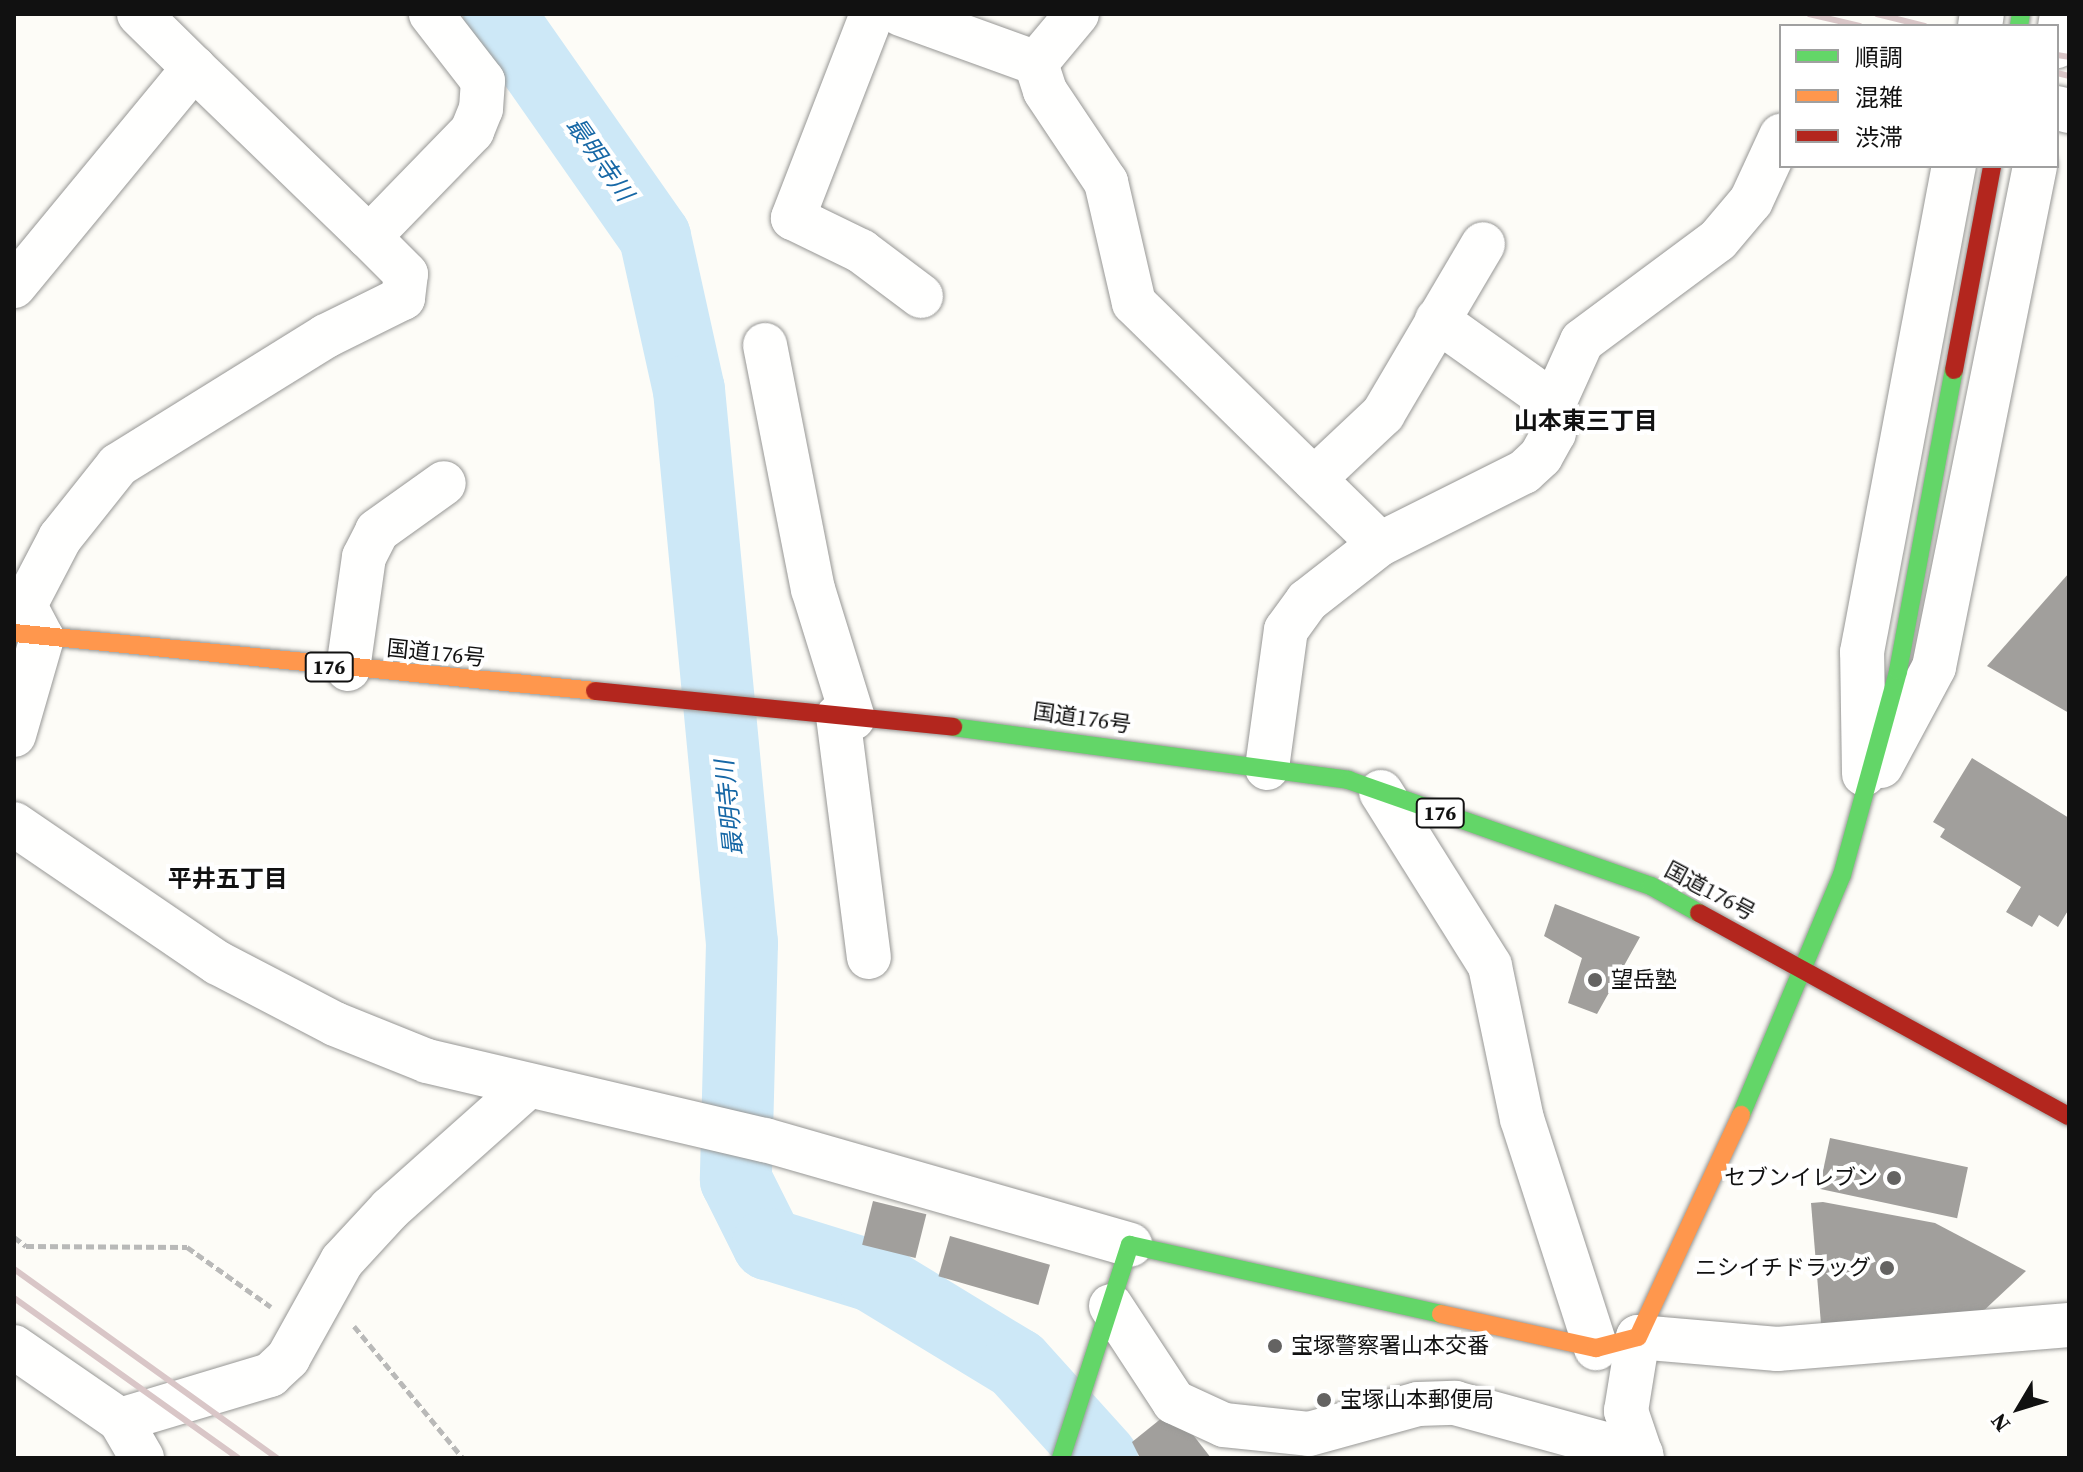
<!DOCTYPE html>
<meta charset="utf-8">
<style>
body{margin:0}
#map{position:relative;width:2083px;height:1472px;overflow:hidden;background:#fdfcf7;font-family:"Source Serif 4","Noto Sans JP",serif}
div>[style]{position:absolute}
.river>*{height:72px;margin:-36px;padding:0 36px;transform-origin:36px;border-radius:36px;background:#cde8f7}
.building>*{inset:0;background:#a19f9c;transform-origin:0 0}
.path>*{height:5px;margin-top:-2.5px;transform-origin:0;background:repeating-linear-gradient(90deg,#b9b9b8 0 8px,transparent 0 12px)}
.roads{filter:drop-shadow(0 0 2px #979795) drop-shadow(0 0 2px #979795)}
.street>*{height:44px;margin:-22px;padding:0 22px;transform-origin:22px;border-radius:22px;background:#fffffe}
.fast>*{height:18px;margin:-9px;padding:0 9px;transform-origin:9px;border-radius:9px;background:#63d668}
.slow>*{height:18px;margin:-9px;padding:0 9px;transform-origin:9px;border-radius:9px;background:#ff974d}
.jam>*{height:18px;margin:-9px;padding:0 9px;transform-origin:9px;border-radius:9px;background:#b3261e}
.rail>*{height:6px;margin:-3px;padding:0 3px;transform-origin:3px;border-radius:3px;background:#d9c6c7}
.dots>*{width:22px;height:22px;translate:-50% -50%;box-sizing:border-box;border:4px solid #fff;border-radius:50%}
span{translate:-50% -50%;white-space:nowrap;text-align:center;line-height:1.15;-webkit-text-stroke:8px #fff;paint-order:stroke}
.shield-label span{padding:2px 6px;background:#fff;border:2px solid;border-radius:6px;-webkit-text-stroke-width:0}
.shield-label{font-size:20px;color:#111;font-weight:700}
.street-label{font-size:22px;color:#111}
.poi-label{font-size:22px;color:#111}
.left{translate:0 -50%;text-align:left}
.right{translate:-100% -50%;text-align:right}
.water-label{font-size:24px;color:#1768a6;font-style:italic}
.neighbourhood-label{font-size:24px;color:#111;font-weight:700}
.frame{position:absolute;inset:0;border:16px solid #111;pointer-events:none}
.legend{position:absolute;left:1779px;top:24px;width:280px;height:144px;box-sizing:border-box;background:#fff;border:2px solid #a0a0a0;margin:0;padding:10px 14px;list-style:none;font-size:24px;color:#111}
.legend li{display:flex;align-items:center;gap:16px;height:40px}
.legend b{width:40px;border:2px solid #a0a0a0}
.north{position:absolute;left:1979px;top:1368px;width:80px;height:80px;-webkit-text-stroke:6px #fff;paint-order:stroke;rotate:232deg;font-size:22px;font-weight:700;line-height:32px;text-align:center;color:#111}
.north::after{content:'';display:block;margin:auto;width:28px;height:36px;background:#111;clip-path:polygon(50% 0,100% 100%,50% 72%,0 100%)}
</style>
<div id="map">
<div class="river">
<div style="left:499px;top:14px;width:272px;rotate:55deg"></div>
<div style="left:655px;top:237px;width:157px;rotate:77.5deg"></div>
<div style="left:689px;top:390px;width:556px;rotate:84.53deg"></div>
<div style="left:742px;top:943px;width:237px;rotate:91.5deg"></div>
<div style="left:736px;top:1180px;width:72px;rotate:63.4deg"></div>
<div style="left:768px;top:1244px;width:109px;rotate:17.1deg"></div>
<div style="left:872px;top:1276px;width:170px;rotate:31.3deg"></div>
<div style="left:1017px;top:1364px;width:127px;rotate:47.9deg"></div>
</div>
<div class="building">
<div style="clip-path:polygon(2069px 573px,2069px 713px,1987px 666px)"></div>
<div style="clip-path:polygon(1972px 758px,2069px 818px,2069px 909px,2058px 927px,2039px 915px,2032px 927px,2006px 912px,2021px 887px,1940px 837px,1945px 829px,1933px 822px)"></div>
<div style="clip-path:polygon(1555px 904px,1640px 937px,1597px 1014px,1568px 1003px,1582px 958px,1544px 936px)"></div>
<div style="left:1830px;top:1138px;width:141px;height:52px;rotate:12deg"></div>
<div style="left:873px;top:1201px;width:55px;height:45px;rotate:14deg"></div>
<div style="clip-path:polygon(1823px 1202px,1935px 1223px,2026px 1271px,1979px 1315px,1821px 1324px,1811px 1203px)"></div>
<div style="left:950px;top:1236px;width:104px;height:42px;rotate:16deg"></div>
<div style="clip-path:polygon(1173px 1409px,1211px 1458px,1140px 1458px,1132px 1442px)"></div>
</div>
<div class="path">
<div style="left:14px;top:1237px;width:15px;rotate:37deg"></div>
<div style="left:26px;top:1246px;width:161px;rotate:0.4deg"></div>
<div style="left:187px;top:1247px;width:103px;rotate:35.5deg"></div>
<div style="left:354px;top:1326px;width:171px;rotate:50.5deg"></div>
</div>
<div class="roads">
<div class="street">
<div style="left:139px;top:14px;width:77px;rotate:44.5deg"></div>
<div style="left:872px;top:14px;width:219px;rotate:111.2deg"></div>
<div style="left:793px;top:218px;width:76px;rotate:25.9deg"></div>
<div style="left:861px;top:251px;width:75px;rotate:36.9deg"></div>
<div style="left:901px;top:14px;width:144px;rotate:19.9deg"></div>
<div style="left:1077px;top:14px;width:64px;rotate:129.9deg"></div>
<div style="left:1036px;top:63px;width:29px;rotate:72deg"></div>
<div style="left:1045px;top:91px;width:110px;rotate:56.2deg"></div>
<div style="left:1106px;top:182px;width:124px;rotate:77deg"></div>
<div style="left:1134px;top:303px;width:344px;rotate:44.4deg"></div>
<div style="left:1980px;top:26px;width:12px;rotate:-81deg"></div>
<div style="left:2057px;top:46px;width:32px;rotate:-81deg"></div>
<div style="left:2057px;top:108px;width:12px;rotate:14deg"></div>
<div style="left:14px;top:286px;width:283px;rotate:-50.5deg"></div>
<div style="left:194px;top:68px;width:243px;rotate:44deg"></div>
<div style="left:369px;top:237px;width:148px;rotate:-45.8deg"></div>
<div style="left:472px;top:131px;width:24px;rotate:-68deg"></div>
<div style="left:481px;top:109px;width:28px;rotate:-86deg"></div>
<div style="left:483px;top:81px;width:85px;rotate:-127.8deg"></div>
<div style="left:1437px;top:320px;width:143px;rotate:35.4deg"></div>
<div style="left:765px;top:345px;width:249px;rotate:78.9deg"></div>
<div style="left:813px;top:589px;width:135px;rotate:72.8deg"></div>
<div style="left:1314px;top:479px;width:95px;rotate:-43.3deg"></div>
<div style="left:1383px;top:414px;width:197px;rotate:-59.5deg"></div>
<div style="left:25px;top:605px;width:76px;rotate:-62.4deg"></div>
<div style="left:60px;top:538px;width:93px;rotate:-51.5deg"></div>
<div style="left:118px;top:465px;width:245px;rotate:-31.8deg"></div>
<div style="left:326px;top:336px;width:86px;rotate:-26.3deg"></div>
<div style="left:403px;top:298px;width:24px;rotate:-83deg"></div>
<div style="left:406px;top:274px;width:52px;rotate:-135deg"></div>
<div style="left:348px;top:669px;width:113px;rotate:-81.9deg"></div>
<div style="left:364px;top:557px;width:29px;rotate:-63deg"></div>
<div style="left:377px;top:531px;width:82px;rotate:-35.6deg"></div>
<div style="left:838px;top:716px;width:243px;rotate:82.7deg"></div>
<div style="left:14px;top:735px;width:101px;rotate:-73.9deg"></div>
<div style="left:42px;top:638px;width:40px;rotate:-118deg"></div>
<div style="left:1881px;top:766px;width:112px;rotate:-61.8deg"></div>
<div style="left:1934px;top:667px;width:511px;rotate:-78.6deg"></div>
<div style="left:1267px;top:768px;width:139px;rotate:-82.2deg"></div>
<div style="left:1286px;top:630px;width:36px;rotate:-54deg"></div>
<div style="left:1307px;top:601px;width:93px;rotate:-38deg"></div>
<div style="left:1380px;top:544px;width:161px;rotate:-26.6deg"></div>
<div style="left:1524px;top:472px;width:23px;rotate:-43deg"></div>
<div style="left:1541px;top:456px;width:26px;rotate:-61deg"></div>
<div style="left:1554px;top:433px;width:30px;rotate:-90deg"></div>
<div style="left:1554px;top:403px;width:68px;rotate:-65.7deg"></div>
<div style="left:1582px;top:341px;width:169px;rotate:-36.6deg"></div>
<div style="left:1718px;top:240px;width:51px;rotate:-49.8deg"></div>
<div style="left:1751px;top:201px;width:72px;rotate:-65.2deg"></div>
<div style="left:1864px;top:774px;width:122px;rotate:-90.9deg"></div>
<div style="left:1862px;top:652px;width:495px;rotate:-79.3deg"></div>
<div style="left:1381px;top:792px;width:205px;rotate:57.9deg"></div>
<div style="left:1490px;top:966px;width:156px;rotate:78.2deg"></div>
<div style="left:1522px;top:1119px;width:241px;rotate:72.1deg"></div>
<div style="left:14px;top:824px;width:247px;rotate:34.3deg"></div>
<div style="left:218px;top:963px;width:132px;rotate:27.5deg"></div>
<div style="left:335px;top:1024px;width:99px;rotate:21.9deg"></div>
<div style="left:427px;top:1061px;width:347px;rotate:13.2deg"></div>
<div style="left:765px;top:1140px;width:380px;rotate:16deg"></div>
<div style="left:1111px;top:1306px;width:115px;rotate:56.7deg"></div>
<div style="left:1174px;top:1402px;width:55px;rotate:24.7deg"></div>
<div style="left:1224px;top:1425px;width:85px;rotate:6deg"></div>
<div style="left:1309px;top:1434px;width:113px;rotate:-15.4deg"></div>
<div style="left:1418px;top:1404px;width:37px;rotate:-2deg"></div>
<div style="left:1455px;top:1403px;width:193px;rotate:15.3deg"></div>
<div style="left:14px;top:1347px;width:129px;rotate:34.6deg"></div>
<div style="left:120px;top:1420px;width:44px;rotate:59.9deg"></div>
<div style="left:120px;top:1420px;width:157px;rotate:-16.7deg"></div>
<div style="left:270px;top:1375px;width:25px;rotate:-43deg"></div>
<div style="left:288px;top:1358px;width:111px;rotate:-60.9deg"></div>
<div style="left:342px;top:1261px;width:71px;rotate:-47.3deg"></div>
<div style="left:390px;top:1209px;width:185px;rotate:-41.7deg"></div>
<div style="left:1642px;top:1458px;width:50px;rotate:-108.8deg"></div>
<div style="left:1626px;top:1411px;width:75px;rotate:-80.8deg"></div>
<div style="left:1638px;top:1337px;width:140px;rotate:4.9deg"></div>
<div style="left:1777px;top:1349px;width:293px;rotate:-4.7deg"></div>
</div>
<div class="fast">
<div style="left:2019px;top:26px;width:12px;rotate:-81deg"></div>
<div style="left:953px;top:727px;width:399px;rotate:7.6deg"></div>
<div style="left:1348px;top:780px;width:321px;rotate:19.3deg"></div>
<div style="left:1651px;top:886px;width:55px;rotate:29.4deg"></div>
<div style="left:1741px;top:1115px;width:260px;rotate:-67.2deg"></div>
<div style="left:1842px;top:875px;width:212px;rotate:-74.6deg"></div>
<div style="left:1898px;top:671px;width:306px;rotate:-79.5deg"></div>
<div style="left:1061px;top:1458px;width:224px;rotate:-72.1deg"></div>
<div style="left:1130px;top:1245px;width:319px;rotate:12.5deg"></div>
</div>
<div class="slow">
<div style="left:14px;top:633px;width:584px;rotate:5.7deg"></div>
<div style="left:1441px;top:1314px;width:159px;rotate:12.4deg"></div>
<div style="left:1596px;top:1348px;width:43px;rotate:-14.7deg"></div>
<div style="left:1638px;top:1337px;width:245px;rotate:-65.1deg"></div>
</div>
<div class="jam">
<div style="left:1954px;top:370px;width:208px;rotate:-79.4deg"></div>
<div style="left:595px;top:691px;width:360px;rotate:5.7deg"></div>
<div style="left:1699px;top:913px;width:422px;rotate:28.8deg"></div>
</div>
</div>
<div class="rail">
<div style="left:1809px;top:14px;width:52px;rotate:13.2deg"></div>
<div style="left:1877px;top:14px;width:49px;rotate:14deg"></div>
<div style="left:2057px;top:55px;width:12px;rotate:9deg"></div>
<div style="left:2057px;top:73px;width:12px;rotate:14deg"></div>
<div style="left:14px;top:1269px;width:324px;rotate:35.7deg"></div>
<div style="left:14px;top:1298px;width:275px;rotate:35.5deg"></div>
</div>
<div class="dots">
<div style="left:1595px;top:980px;background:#646362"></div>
<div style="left:1894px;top:1178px;background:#646362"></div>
<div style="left:1887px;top:1268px;background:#646362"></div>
<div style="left:1275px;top:1346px;background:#646362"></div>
<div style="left:1324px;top:1400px;background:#646362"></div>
</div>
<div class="shield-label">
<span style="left:329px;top:667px">176</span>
<span style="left:1440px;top:813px">176</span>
</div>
<div class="street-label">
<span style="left:436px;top:653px;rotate:6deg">国道176号</span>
<span style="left:1082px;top:718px;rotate:8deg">国道176号</span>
<span style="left:1710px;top:891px;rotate:28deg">国道176号</span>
</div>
<div class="poi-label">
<span class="left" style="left:1611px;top:980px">望岳塾</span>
<span class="right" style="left:1878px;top:1178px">セブンイレブン</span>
<span class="right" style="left:1871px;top:1268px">ニシイチドラッグ</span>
<span class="left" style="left:1291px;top:1346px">宝塚警察署山本交番</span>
<span class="left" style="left:1340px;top:1400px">宝塚山本郵便局</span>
</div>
<div class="water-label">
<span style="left:600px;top:159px;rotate:55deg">最明寺川</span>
<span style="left:729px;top:808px;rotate:-96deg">最明寺川</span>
</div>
<div class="neighbourhood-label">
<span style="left:1586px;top:421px">山本東三丁目</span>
<span style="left:228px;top:879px">平井五丁目</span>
</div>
<div class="frame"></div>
<ul class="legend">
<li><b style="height:10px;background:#63d668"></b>順調</li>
<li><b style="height:10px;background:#ff974d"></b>混雑</li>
<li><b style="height:10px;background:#b3261e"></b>渋滞</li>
</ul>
<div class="north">N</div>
</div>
